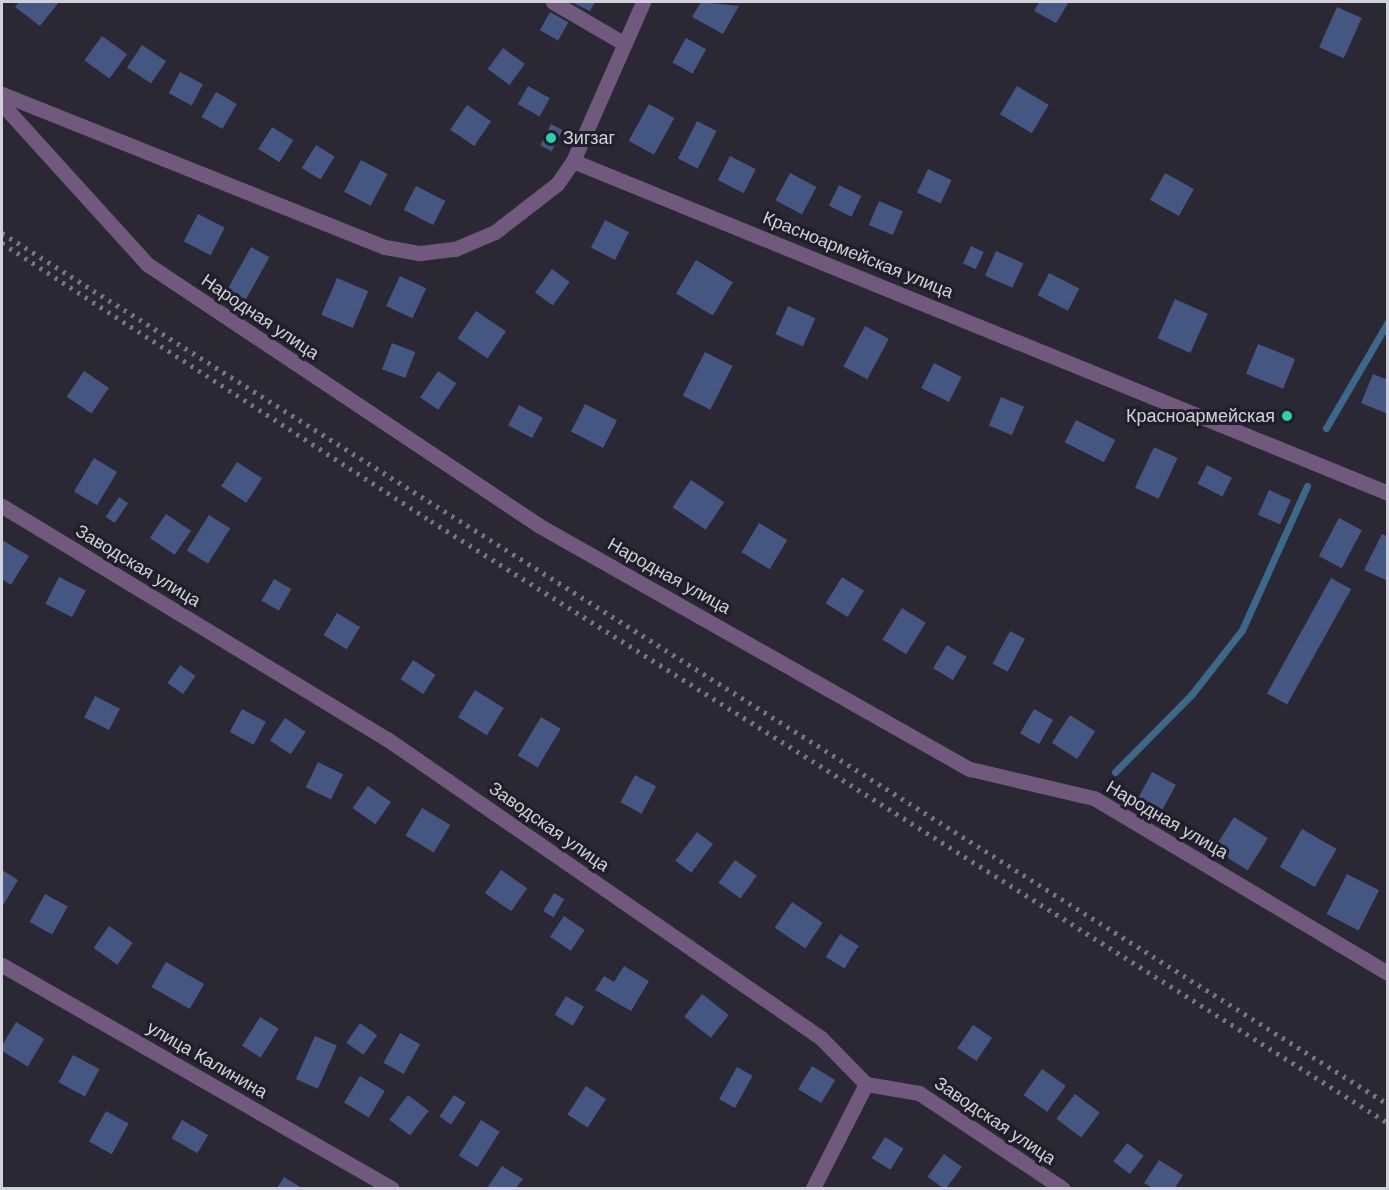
<!DOCTYPE html>
<meta charset="utf-8">
<style>
body{margin:0}
#map{position:relative;width:1389px;height:1190px;overflow:hidden;background:#292833;font-family:Arial,sans-serif}
div>[style]{position:absolute}
.stream>*{height:7px;margin:-3.5px;padding:0 3.5px;transform-origin:3.5px;border-radius:3.5px;background:#3b698c}
.building>*{inset:0;background:#445682;transform-origin:0 0}
.minor>*{height:15px;margin:-7.5px;padding:0 7.5px;transform-origin:7.5px;border-radius:7.5px;background:#70597d}
.tertiary>*{height:15px;margin:-7.5px;padding:0 7.5px;transform-origin:7.5px;border-radius:7.5px;background:#70597d}
.rail>*{height:4.5px;margin-top:-2.25px;transform-origin:0;background:repeating-linear-gradient(90deg,#76757f 0 3px,transparent 0 9px)}
.dots>*{width:16px;height:16px;translate:-50% -50%;box-sizing:border-box;border:3px solid #1f1e29;border-radius:50%}
span{translate:-50% -50%;white-space:nowrap;text-align:center;line-height:1.15;-webkit-text-stroke:6px #1f1e29;paint-order:stroke}
.poi-label{font-size:18px;color:#d1d1d9}
.left{translate:0 -50%;text-align:left}
.right{translate:-100% -50%;text-align:right}
.street-label{font-size:18px;color:#d1d1d9}
.frame{position:absolute;inset:0;border:3px solid #d1d1d9;pointer-events:none}
</style>
<div id="map">
<div class="stream">
<div style="left:1326px;top:428px;width:123px;rotate:-59.7deg"></div>
<div style="left:1115px;top:772px;width:110px;rotate:-45.4deg"></div>
<div style="left:1192px;top:694px;width:81px;rotate:-52deg"></div>
<div style="left:1242px;top:630px;width:158px;rotate:-65.7deg"></div>
</div>
<div class="building">
<div style="clip-path:polygon(19px 2px,59px 2px,40px 26px,15px 7px)"></div>
<div style="clip-path:polygon(571px 2px,595px 2px,590px 11px)"></div>
<div style="clip-path:polygon(701px 2px,739px 6px,723px 34px,692px 17px)"></div>
<div style="clip-path:polygon(1039px 2px,1069px 2px,1056px 23px,1034px 11px)"></div>
<div style="left:1337px;top:7px;width:27px;height:44px;rotate:24deg"></div>
<div style="left:550px;top:12px;width:21px;height:21px;rotate:29deg"></div>
<div style="left:102px;top:36px;width:31px;height:30px;rotate:36deg"></div>
<div style="left:686px;top:38px;width:23px;height:28px;rotate:29deg"></div>
<div style="left:142px;top:45px;width:29px;height:27px;rotate:34deg"></div>
<div style="left:503px;top:48px;width:27px;height:26px;rotate:36deg"></div>
<div style="left:180px;top:72px;width:26px;height:24px;rotate:28deg"></div>
<div style="left:528px;top:86px;width:25px;height:21px;rotate:29deg"></div>
<div style="left:1017px;top:86px;width:37px;height:33px;rotate:31deg"></div>
<div style="left:216px;top:92px;width:24px;height:29px;rotate:30deg"></div>
<div style="left:649px;top:104px;width:29px;height:42px;rotate:29deg"></div>
<div style="left:467px;top:105px;width:29px;height:30px;rotate:34deg"></div>
<div style="left:697px;top:121px;width:22px;height:42px;rotate:27deg"></div>
<div style="left:551px;top:124px;width:13px;height:24px;rotate:27deg"></div>
<div style="left:272px;top:127px;width:25px;height:26px;rotate:32deg"></div>
<div style="left:316px;top:145px;width:22px;height:27px;rotate:32deg"></div>
<div style="left:730px;top:156px;width:29px;height:27px;rotate:27deg"></div>
<div style="left:361px;top:160px;width:30px;height:36px;rotate:28deg"></div>
<div style="left:928px;top:169px;width:26px;height:26px;rotate:25deg"></div>
<div style="left:790px;top:173px;width:30px;height:31px;rotate:28deg"></div>
<div style="left:1165px;top:173px;width:33px;height:31px;rotate:29deg"></div>
<div style="left:839px;top:185px;width:25px;height:23px;rotate:26deg"></div>
<div style="left:416px;top:186px;width:33px;height:27px;rotate:27deg"></div>
<div style="left:879px;top:201px;width:26px;height:26px;rotate:23deg"></div>
<div style="left:198px;top:214px;width:30px;height:31px;rotate:27deg"></div>
<div style="left:605px;top:220px;width:27px;height:31px;rotate:27deg"></div>
<div style="left:971px;top:246px;width:14px;height:19px;rotate:25deg"></div>
<div style="left:251px;top:247px;width:21px;height:55px;rotate:29deg"></div>
<div style="left:996px;top:251px;width:30px;height:27px;rotate:24deg"></div>
<div style="left:696px;top:260px;width:43px;height:39px;rotate:31deg"></div>
<div style="left:552px;top:269px;width:22px;height:29px;rotate:36deg"></div>
<div style="left:1049px;top:273px;width:34px;height:25px;rotate:27deg"></div>
<div style="left:400px;top:276px;width:29px;height:33px;rotate:25deg"></div>
<div style="left:337px;top:278px;width:34px;height:40px;rotate:23deg"></div>
<div style="left:1175px;top:299px;width:36px;height:43px;rotate:24deg"></div>
<div style="left:788px;top:306px;width:30px;height:31px;rotate:24deg"></div>
<div style="left:476px;top:311px;width:36px;height:33px;rotate:34deg"></div>
<div style="left:865px;top:326px;width:27px;height:46px;rotate:28deg"></div>
<div style="left:392px;top:343px;width:25px;height:28px;rotate:21deg"></div>
<div style="left:1258px;top:344px;width:40px;height:32px;rotate:22deg"></div>
<div style="left:705px;top:352px;width:31px;height:49px;rotate:27deg"></div>
<div style="left:934px;top:363px;width:31px;height:28px;rotate:27deg"></div>
<div style="left:84px;top:371px;width:30px;height:31px;rotate:34deg"></div>
<div style="left:438px;top:371px;width:22px;height:32px;rotate:34deg"></div>
<div style="clip-path:polygon(1373px 374px,1388px 380px,1388px 414px,1361px 403px)"></div>
<div style="left:1001px;top:397px;width:25px;height:31px;rotate:23deg"></div>
<div style="left:585px;top:404px;width:36px;height:31px;rotate:27deg"></div>
<div style="left:519px;top:405px;width:27px;height:23px;rotate:28deg"></div>
<div style="left:1076px;top:420px;width:44px;height:25px;rotate:27deg"></div>
<div style="left:1154px;top:447px;width:26px;height:45px;rotate:25deg"></div>
<div style="left:94px;top:458px;width:27px;height:39px;rotate:31deg"></div>
<div style="left:237px;top:462px;width:30px;height:29px;rotate:33deg"></div>
<div style="left:1207px;top:465px;width:28px;height:21px;rotate:27deg"></div>
<div style="left:691px;top:480px;width:40px;height:33px;rotate:34deg"></div>
<div style="left:1269px;top:490px;width:24px;height:27px;rotate:24deg"></div>
<div style="left:119px;top:497px;width:11px;height:24px;rotate:34deg"></div>
<div style="left:166px;top:514px;width:30px;height:29px;rotate:34deg"></div>
<div style="left:209px;top:515px;width:25px;height:42px;rotate:32deg"></div>
<div style="left:1339px;top:518px;width:26px;height:43px;rotate:28deg"></div>
<div style="left:759px;top:523px;width:33px;height:34px;rotate:31deg"></div>
<div style="clip-path:polygon(1382px 534px,1388px 537px,1388px 581px,1364px 570px)"></div>
<div style="clip-path:polygon(2px 540px,29px 556px,11px 585px,2px 579px)"></div>
<div style="left:59px;top:577px;width:30px;height:30px;rotate:27deg"></div>
<div style="left:842px;top:577px;width:26px;height:31px;rotate:32deg"></div>
<div style="left:1331px;top:578px;width:23px;height:132px;rotate:29deg"></div>
<div style="left:274px;top:579px;width:20px;height:25px;rotate:30deg"></div>
<div style="left:902px;top:608px;width:28px;height:37px;rotate:32deg"></div>
<div style="left:337px;top:613px;width:27px;height:26px;rotate:31deg"></div>
<div style="left:1010px;top:631px;width:17px;height:37px;rotate:28deg"></div>
<div style="left:947px;top:645px;width:23px;height:27px;rotate:31deg"></div>
<div style="left:413px;top:660px;width:27px;height:23px;rotate:33deg"></div>
<div style="left:180px;top:665px;width:19px;height:22px;rotate:35deg"></div>
<div style="left:475px;top:690px;width:34px;height:32px;rotate:32deg"></div>
<div style="left:95px;top:696px;width:28px;height:24px;rotate:27deg"></div>
<div style="left:242px;top:709px;width:27px;height:26px;rotate:28deg"></div>
<div style="left:1034px;top:709px;width:22px;height:28px;rotate:30deg"></div>
<div style="left:1070px;top:715px;width:30px;height:33px;rotate:33deg"></div>
<div style="left:541px;top:717px;width:23px;height:45px;rotate:31deg"></div>
<div style="left:285px;top:718px;width:25px;height:27px;rotate:34deg"></div>
<div style="left:318px;top:762px;width:28px;height:28px;rotate:26deg"></div>
<div style="left:1152px;top:772px;width:27px;height:31px;rotate:28deg"></div>
<div style="left:635px;top:775px;width:24px;height:31px;rotate:28deg"></div>
<div style="left:368px;top:786px;width:28px;height:27px;rotate:35deg"></div>
<div style="left:422px;top:808px;width:33px;height:32px;rotate:31deg"></div>
<div style="left:1234px;top:817px;width:40px;height:38px;rotate:32deg"></div>
<div style="left:1302px;top:829px;width:40px;height:44px;rotate:30deg"></div>
<div style="left:697px;top:832px;width:20px;height:36px;rotate:37deg"></div>
<div style="left:735px;top:860px;width:27px;height:28px;rotate:36deg"></div>
<div style="clip-path:polygon(2px 870px,18px 880px,2px 907px)"></div>
<div style="left:501px;top:870px;width:32px;height:28px;rotate:35deg"></div>
<div style="left:1347px;top:874px;width:36px;height:45px;rotate:27deg"></div>
<div style="left:554px;top:893px;width:12px;height:21px;rotate:31deg"></div>
<div style="left:45px;top:894px;width:26px;height:32px;rotate:29deg"></div>
<div style="left:792px;top:902px;width:37px;height:31px;rotate:34deg"></div>
<div style="left:564px;top:916px;width:25px;height:25px;rotate:34deg"></div>
<div style="left:109px;top:926px;width:29px;height:27px;rotate:35deg"></div>
<div style="left:840px;top:934px;width:22px;height:27px;rotate:32deg"></div>
<div style="left:166px;top:962px;width:44px;height:29px;rotate:30deg"></div>
<div style="clip-path:polygon(624px 966px,649px 981px,631px 1011px,595px 990px,604px 976px,614px 982px)"></div>
<div style="left:702px;top:994px;width:34px;height:29px;rotate:38deg"></div>
<div style="left:566px;top:996px;width:21px;height:22px;rotate:31deg"></div>
<div style="left:260px;top:1017px;width:22px;height:34px;rotate:32deg"></div>
<div style="left:16px;top:1022px;width:33px;height:32px;rotate:31deg"></div>
<div style="left:360px;top:1023px;width:21px;height:24px;rotate:35deg"></div>
<div style="left:973px;top:1025px;width:23px;height:28px;rotate:34deg"></div>
<div style="left:400px;top:1033px;width:23px;height:34px;rotate:29deg"></div>
<div style="left:315px;top:1036px;width:24px;height:47px;rotate:24deg"></div>
<div style="left:73px;top:1055px;width:30px;height:31px;rotate:28deg"></div>
<div style="left:812px;top:1066px;width:27px;height:27px;rotate:31deg"></div>
<div style="left:737px;top:1067px;width:18px;height:37px;rotate:29deg"></div>
<div style="left:1042px;top:1069px;width:29px;height:32px;rotate:35deg"></div>
<div style="left:360px;top:1076px;width:29px;height:31px;rotate:31deg"></div>
<div style="left:586px;top:1086px;width:24px;height:34px;rotate:33deg"></div>
<div style="left:1075px;top:1094px;width:31px;height:31px;rotate:37deg"></div>
<div style="left:408px;top:1095px;width:26px;height:31px;rotate:37deg"></div>
<div style="left:454px;top:1095px;width:14px;height:26px;rotate:34deg"></div>
<div style="left:106px;top:1111px;width:26px;height:35px;rotate:29deg"></div>
<div style="left:182px;top:1120px;width:30px;height:21px;rotate:30deg"></div>
<div style="left:481px;top:1120px;width:22px;height:42px;rotate:32deg"></div>
<div style="left:885px;top:1137px;width:22px;height:25px;rotate:32deg"></div>
<div style="left:1127px;top:1143px;width:21px;height:23px;rotate:37deg"></div>
<div style="left:944px;top:1154px;width:22px;height:28px;rotate:36deg"></div>
<div style="clip-path:polygon(1159px 1160px,1183px 1175px,1175px 1188px,1153px 1188px,1144px 1183px)"></div>
<div style="clip-path:polygon(502px 1166px,523px 1179px,516px 1188px,487px 1188px)"></div>
<div style="clip-path:polygon(284px 1177px,302px 1188px,277px 1188px)"></div>
</div>
<div class="minor">
<div style="left:553px;top:2px;width:83px;rotate:30.3deg"></div>
<div style="left:2px;top:104px;width:216px;rotate:47.8deg"></div>
<div style="left:147px;top:264px;width:470px;rotate:33.7deg"></div>
<div style="left:538px;top:525px;width:496px;rotate:29.5deg"></div>
<div style="left:970px;top:769px;width:127px;rotate:13.2deg"></div>
<div style="left:1094px;top:798px;width:342px;rotate:30.8deg"></div>
<div style="left:2px;top:506px;width:450px;rotate:31.2deg"></div>
<div style="left:387px;top:739px;width:527px;rotate:34.56deg"></div>
<div style="left:821px;top:1038px;width:64px;rotate:45.6deg"></div>
<div style="left:866px;top:1084px;width:54px;rotate:9.6deg"></div>
<div style="left:919px;top:1093px;width:172px;rotate:33.6deg"></div>
<div style="left:2px;top:965px;width:449px;rotate:29.8deg"></div>
<div style="left:813px;top:1188px;width:117px;rotate:-63deg"></div>
</div>
<div class="tertiary">
<div style="left:2px;top:94px;width:412px;rotate:21.8deg"></div>
<div style="left:385px;top:247px;width:36px;rotate:10deg"></div>
<div style="left:420px;top:253px;width:35px;rotate:-7deg"></div>
<div style="left:455px;top:249px;width:43px;rotate:-23deg"></div>
<div style="left:495px;top:232px;width:78px;rotate:-37.7deg"></div>
<div style="left:557px;top:184px;width:28px;rotate:-55deg"></div>
<div style="left:573px;top:161px;width:174px;rotate:-66.2deg"></div>
<div style="left:573px;top:161px;width:880px;rotate:22.16deg"></div>
</div>
<div class="rail">
<div style="left:2px;top:233px;width:1637px;rotate:32.15deg"></div>
<div style="left:2px;top:243px;width:511px;rotate:32.94deg"></div>
<div style="left:431px;top:521px;width:1131px;rotate:32.17deg"></div>
</div>
<div class="dots">
<div style="left:551px;top:138px;background:#27d5ad"></div>
<div style="left:1287px;top:416px;background:#27d5ad"></div>
</div>
<div class="poi-label">
<span class="left" style="left:563px;top:138px">Зигзаг</span>
<span class="right" style="left:1275px;top:416px">Красноармейская</span>
</div>
<div class="street-label">
<span style="left:858px;top:255px;rotate:22deg">Красноармейская улица</span>
<span style="left:260px;top:317px;rotate:34deg">Народная улица</span>
<span style="left:138px;top:566px;rotate:31deg">Заводская улица</span>
<span style="left:669px;top:576px;rotate:29deg">Народная улица</span>
<span style="left:1167px;top:820px;rotate:30deg">Народная улица</span>
<span style="left:549px;top:827px;rotate:35deg">Заводская улица</span>
<span style="left:207px;top:1060px;rotate:30deg">улица Калинина</span>
<span style="left:995px;top:1121px;rotate:34deg">Заводская улица</span>
</div>
<div class="frame"></div>
</div>
